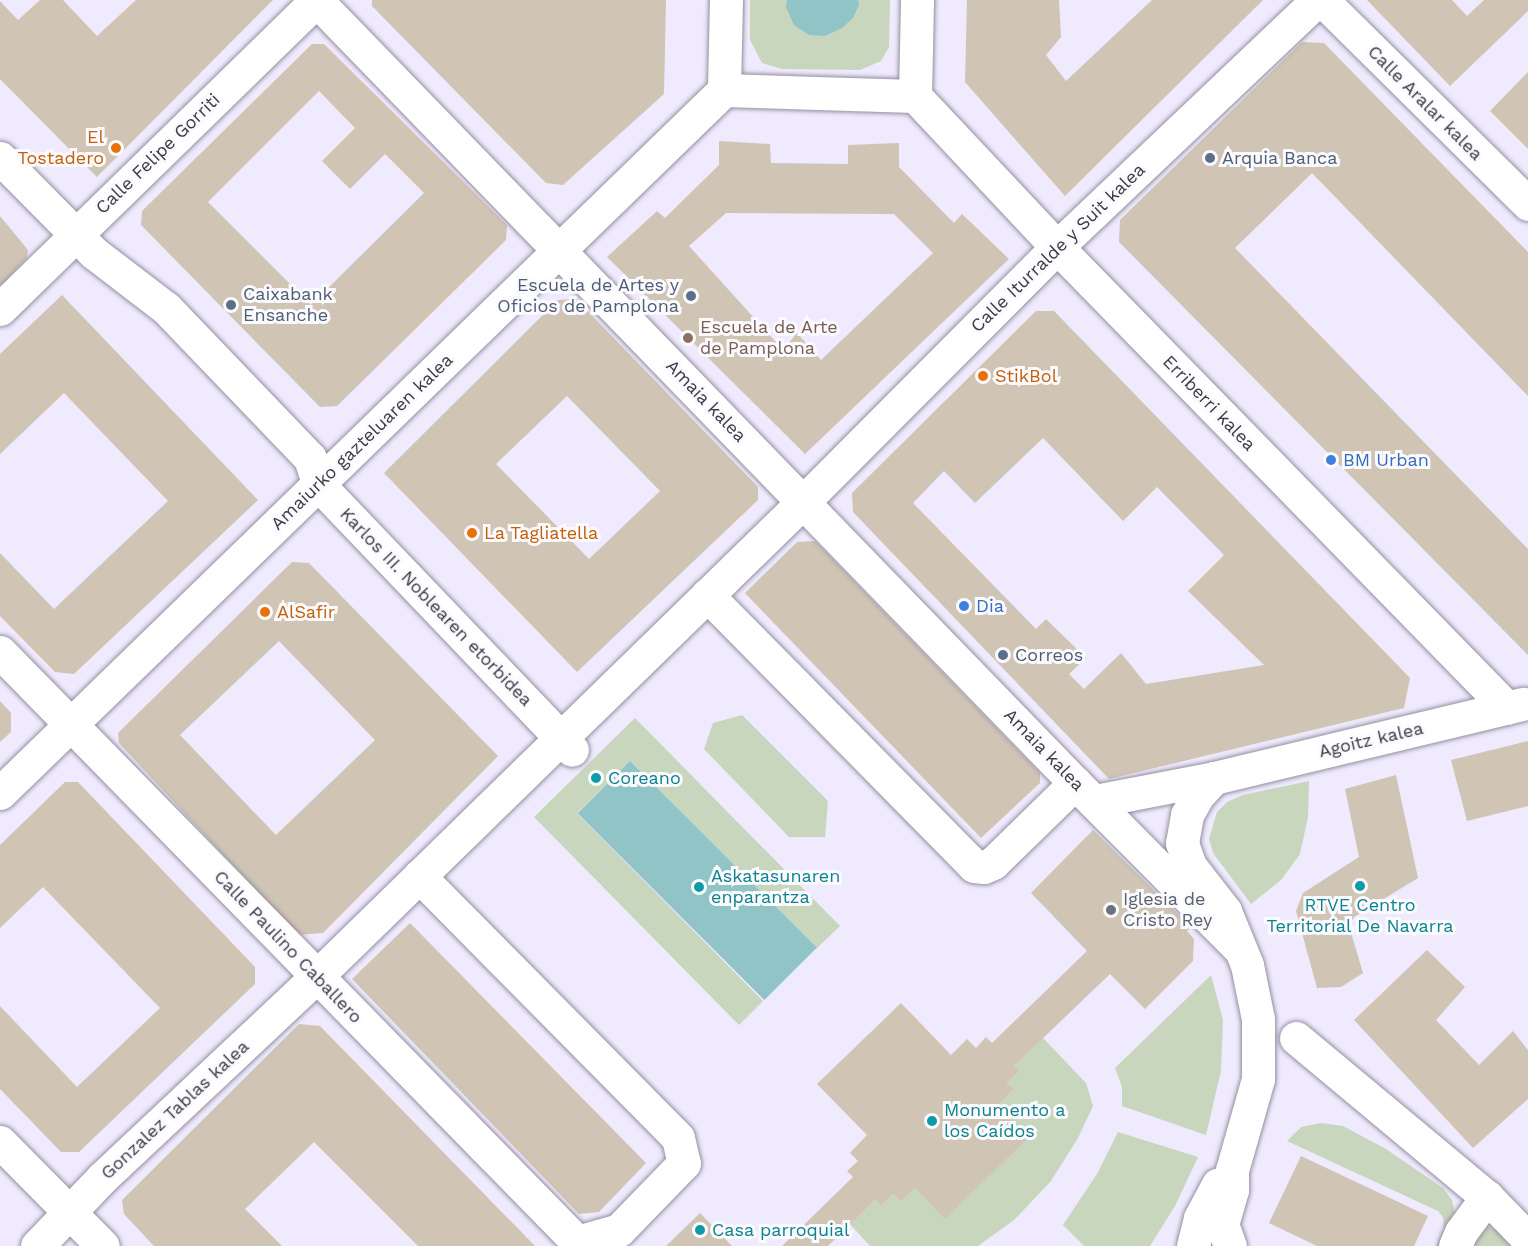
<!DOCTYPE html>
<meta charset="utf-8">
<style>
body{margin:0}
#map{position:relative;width:1528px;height:1246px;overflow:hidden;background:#efeafd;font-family:"Work Sans",sans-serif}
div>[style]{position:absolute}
.green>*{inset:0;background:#c8d6bd}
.water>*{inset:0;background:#90c4c7;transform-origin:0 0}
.building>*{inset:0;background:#d0c4b4}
.roads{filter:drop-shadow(0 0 2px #9490a1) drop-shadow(0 0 2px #9490a1)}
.minor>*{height:33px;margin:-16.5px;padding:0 16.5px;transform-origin:16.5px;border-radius:16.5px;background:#fff}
.dots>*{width:16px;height:16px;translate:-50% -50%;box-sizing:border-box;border:3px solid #fbfafe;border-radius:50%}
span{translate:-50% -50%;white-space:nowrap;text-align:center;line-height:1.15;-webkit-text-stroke:6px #fbfafe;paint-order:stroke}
.street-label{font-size:18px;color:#3c3b42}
.food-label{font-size:18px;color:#c56008}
.right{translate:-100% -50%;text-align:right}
.left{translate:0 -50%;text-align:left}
.service-label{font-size:18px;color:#4e5e75}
.education-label{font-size:18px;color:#785e54}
.shop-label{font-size:18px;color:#366cbe}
.culture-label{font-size:18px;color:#0d838f}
.worship-label{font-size:18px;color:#5b616d}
</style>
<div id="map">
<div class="green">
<div style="clip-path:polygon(750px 0,890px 0,889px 47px,881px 61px,860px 70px,782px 69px,762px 63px,750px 40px)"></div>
<div style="clip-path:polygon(742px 715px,828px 801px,825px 837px,789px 837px,704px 749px,713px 723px)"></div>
<div style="clip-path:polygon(635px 718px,840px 926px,816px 949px,630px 761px,577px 813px,763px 1001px,739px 1025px,534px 817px)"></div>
<div style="clip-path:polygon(1309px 781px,1308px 817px,1300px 854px,1281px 880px,1251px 904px,1213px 853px,1209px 839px,1217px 812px,1227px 802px,1243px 795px)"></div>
<div style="clip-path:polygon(1211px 975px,1223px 1020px,1221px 1071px,1206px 1135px,1122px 1106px,1122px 1087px,1115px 1068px)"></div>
<div style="clip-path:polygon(1043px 1038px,1086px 1083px,1093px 1106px,1078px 1138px,1051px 1181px,1014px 1220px,978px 1246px,870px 1246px,850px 1224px,875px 1200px,881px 1206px,893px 1194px,901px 1202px,915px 1188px,945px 1218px,997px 1107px,1014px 1089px,1007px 1082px,1018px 1071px,1014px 1066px)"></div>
<div style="clip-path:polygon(1321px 1123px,1343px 1126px,1386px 1149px,1443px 1188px,1452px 1200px,1456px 1218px,1446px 1246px,1436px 1246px,1444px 1229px,1443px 1217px,1438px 1211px,1287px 1141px,1301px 1127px)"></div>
<div style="clip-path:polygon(1118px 1132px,1198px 1157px,1175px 1206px,1150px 1246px,1084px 1246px,1063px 1225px,1097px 1174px)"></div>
<div style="clip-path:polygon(1489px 1227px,1502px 1232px,1516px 1246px,1463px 1246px,1474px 1230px)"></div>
</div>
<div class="water">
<div style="clip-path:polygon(787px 0,858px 0,859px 5px,853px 18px,842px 28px,825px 36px,809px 35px,794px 25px,786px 7px)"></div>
<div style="left:630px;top:761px;width:264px;height:74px;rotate:45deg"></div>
</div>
<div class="building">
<div style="clip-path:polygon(40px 0,63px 0,97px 36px,136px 0,273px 0,97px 177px,0 79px,0 1px,18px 20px)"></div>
<div style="clip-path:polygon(372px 0,666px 0,664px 94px,563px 185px,546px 183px,372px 6px)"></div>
<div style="clip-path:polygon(967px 0,1059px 0,1061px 37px,1046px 55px,1066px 81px,1152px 0,1263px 0,1065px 196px,965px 82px)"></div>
<div style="clip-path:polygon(1367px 0,1452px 0,1467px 16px,1484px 0,1528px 0,1528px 11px,1450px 86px)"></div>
<div style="clip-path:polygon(1302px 42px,1324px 43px,1528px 252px,1528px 396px,1312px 173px,1235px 248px,1528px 549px,1528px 655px,1119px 242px,1120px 220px)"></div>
<div style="clip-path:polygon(evenodd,312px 44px,324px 44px,507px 225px,506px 240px,337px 406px,320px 407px,141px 225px,142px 211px,312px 44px,319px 91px,355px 128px,322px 161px,350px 189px,385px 154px,424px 193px,311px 305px,208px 202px,319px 91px)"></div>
<div style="clip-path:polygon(1528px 72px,1528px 149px,1490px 111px)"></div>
<div style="clip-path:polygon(evenodd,719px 141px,770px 144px,771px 163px,848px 164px,848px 145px,899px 143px,899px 167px,954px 223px,962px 214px,1009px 259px,805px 454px,607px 257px,657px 211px,665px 218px,719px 165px,719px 141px,726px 213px,894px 214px,933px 253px,821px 360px,797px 333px,783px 350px,689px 246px,726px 213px)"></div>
<div style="clip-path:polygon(0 216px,28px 250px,27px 258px,0 286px)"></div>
<div style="clip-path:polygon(62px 295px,258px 500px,74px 674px,55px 672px,0 616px,0 553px,54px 609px,168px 501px,64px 393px,0 454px,0 354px)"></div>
<div style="clip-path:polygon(evenodd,576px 299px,758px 487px,758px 500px,577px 672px,384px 473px,558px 300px,576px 299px,567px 396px,660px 491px,589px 559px,496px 464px,567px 396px)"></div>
<div style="clip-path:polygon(evenodd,1036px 311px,1054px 311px,1410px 678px,1404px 708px,1109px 779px,853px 512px,852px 493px,1036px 311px,1043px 438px,1123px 521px,1157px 487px,1224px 555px,1188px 591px,1264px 665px,1146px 684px,1121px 653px,1084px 689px,1069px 674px,1086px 658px,1046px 619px,1036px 629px,913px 503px,944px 471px,975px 503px,1043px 438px)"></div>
<div style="clip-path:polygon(815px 541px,1040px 773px,1040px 783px,981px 838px,745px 593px,797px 542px)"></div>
<div style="clip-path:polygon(evenodd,292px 562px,309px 563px,498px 756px,323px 933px,298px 935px,119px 743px,118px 733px,292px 562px,279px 641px,375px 740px,276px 835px,180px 735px,279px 641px)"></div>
<div style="clip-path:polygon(0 701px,11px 713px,11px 732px,0 742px)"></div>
<div style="clip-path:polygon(1528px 741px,1528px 806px,1467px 821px,1451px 760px)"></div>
<div style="clip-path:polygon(1396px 775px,1418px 878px,1354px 917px,1349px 926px,1363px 973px,1341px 987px,1317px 988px,1296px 911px,1303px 893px,1359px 857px,1345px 789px)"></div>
<div style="clip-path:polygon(65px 782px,78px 782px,255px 967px,255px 984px,102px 1130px,79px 1152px,61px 1152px,0 1089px,0 1006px,77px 1087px,160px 1008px,43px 887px,0 928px,0 845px)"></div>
<div style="clip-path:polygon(1093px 830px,1191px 927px,1187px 931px,1194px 939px,1193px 961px,1145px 1009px,1110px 974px,1014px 1066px,1019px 1071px,1007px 1082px,1014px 1089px,997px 1107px,1028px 1138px,945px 1219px,915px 1188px,901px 1202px,893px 1194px,881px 1206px,875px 1200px,828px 1246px,782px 1246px,853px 1177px,847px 1171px,858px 1161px,850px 1153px,867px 1135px,817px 1084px,901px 1003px,951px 1055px,967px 1039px,976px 1048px,986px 1037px,992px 1043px,1087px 951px,1031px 893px)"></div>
<div style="clip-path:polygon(410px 923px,646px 1163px,599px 1212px,579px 1214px,352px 979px)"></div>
<div style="clip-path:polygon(1427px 950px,1465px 987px,1436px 1020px,1479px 1065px,1513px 1031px,1528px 1050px,1528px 1099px,1473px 1148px,1354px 1020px)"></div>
<div style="clip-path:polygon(299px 1024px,320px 1026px,535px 1246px,418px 1246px,314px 1142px,245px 1209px,282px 1246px,154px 1246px,124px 1214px,122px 1200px)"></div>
<div style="clip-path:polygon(1301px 1156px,1428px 1216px,1414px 1246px,1317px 1246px,1269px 1223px)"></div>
<div style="clip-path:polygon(700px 1213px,732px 1246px,666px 1246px)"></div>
</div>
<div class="roads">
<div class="minor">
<div style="left:316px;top:0;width:1090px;rotate:45.89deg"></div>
<div style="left:1075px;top:783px;width:231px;rotate:45.2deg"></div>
<div style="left:726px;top:0;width:90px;rotate:91.3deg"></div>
<div style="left:724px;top:90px;width:191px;rotate:1.8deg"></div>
<div style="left:1322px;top:0;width:290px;rotate:44.7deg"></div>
<div style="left:915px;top:96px;width:207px;rotate:46.8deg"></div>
<div style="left:1057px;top:247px;width:644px;rotate:45.69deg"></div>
<div style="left:915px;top:96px;width:96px;rotate:-88.8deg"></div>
<div style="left:0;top:158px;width:134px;rotate:45.3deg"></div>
<div style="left:94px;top:253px;width:91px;rotate:37.4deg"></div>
<div style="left:166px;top:308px;width:208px;rotate:46.2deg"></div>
<div style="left:310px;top:458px;width:28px;rotate:72deg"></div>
<div style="left:319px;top:485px;width:366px;rotate:46.3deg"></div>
<div style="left:0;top:309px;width:443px;rotate:-44.3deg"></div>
<div style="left:707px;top:595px;width:380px;rotate:45.4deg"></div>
<div style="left:974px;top:866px;width:10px;rotate:6deg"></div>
<div style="left:984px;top:867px;width:10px;rotate:-24deg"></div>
<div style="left:993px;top:863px;width:115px;rotate:-44.3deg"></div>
<div style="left:0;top:652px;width:831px;rotate:45.63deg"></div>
<div style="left:1214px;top:778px;width:23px;rotate:133deg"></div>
<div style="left:1198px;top:795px;width:23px;rotate:119deg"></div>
<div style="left:1187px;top:815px;width:28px;rotate:100deg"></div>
<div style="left:1182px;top:843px;width:24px;rotate:71deg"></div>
<div style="left:1190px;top:866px;width:57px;rotate:52.1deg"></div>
<div style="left:1225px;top:911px;width:58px;rotate:67.8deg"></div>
<div style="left:1247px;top:965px;width:55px;rotate:78.5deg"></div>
<div style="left:1258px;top:1019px;width:60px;rotate:90deg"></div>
<div style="left:1258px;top:1079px;width:95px;rotate:105.9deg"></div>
<div style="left:1232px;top:1170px;width:20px;rotate:90deg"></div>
<div style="left:1232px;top:1190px;width:35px;rotate:106deg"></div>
<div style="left:1222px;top:1224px;width:23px;rotate:70deg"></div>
<div style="left:0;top:793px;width:1009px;rotate:-44.16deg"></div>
<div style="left:1095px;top:801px;width:121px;rotate:-10.9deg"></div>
<div style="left:1214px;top:778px;width:318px;rotate:-13.5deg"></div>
<div style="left:419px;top:876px;width:368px;rotate:45.3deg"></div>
<div style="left:678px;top:1138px;width:26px;rotate:77deg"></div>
<div style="left:684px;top:1163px;width:93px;rotate:134.1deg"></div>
<div style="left:619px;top:1230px;width:44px;rotate:164.1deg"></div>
<div style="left:1296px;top:1038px;width:249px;rotate:39.8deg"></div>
<div style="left:1487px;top:1197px;width:59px;rotate:45.7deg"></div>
<div style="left:0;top:1142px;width:146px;rotate:45.3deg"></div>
<div style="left:37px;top:1246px;width:94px;rotate:-46.3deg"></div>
<div style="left:102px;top:1178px;width:295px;rotate:-43.2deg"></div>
<div style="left:317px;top:976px;width:680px;rotate:-44.29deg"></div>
<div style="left:804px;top:501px;width:359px;rotate:-45.1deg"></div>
<div style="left:1057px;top:247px;width:359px;rotate:-43.5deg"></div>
<div style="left:1193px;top:1246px;width:29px;rotate:-76deg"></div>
<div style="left:1200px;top:1218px;width:38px;rotate:-62deg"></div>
<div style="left:1455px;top:1246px;width:15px;rotate:-67deg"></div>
<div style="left:1461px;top:1232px;width:44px;rotate:-53.4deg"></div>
</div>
</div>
<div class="dots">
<div style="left:116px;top:148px;background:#e8710a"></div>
<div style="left:1210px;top:158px;background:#5c6f8a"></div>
<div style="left:691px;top:296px;background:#5c6f8a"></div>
<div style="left:231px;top:305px;background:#5c6f8a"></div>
<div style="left:688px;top:338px;background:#8d6e63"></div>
<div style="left:983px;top:376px;background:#e8710a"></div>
<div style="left:1331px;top:460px;background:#3f7fe0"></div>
<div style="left:472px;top:533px;background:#e8710a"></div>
<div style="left:964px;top:606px;background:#3f7fe0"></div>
<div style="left:265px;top:612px;background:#e8710a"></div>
<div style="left:1003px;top:655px;background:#5c6f8a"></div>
<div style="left:596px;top:778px;background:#0f9aa8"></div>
<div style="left:1360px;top:886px;background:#0f9aa8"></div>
<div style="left:699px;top:887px;background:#0f9aa8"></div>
<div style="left:1111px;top:910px;background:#6b7280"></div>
<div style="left:932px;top:1121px;background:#0f9aa8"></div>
<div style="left:700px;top:1230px;background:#0f9aa8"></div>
</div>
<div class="street-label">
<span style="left:1425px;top:103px;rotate:45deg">Calle Aralar kalea</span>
<span style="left:158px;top:154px;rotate:-44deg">Calle Felipe Gorriti</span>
<span style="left:1058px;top:248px;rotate:-44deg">Calle Iturralde y Suit kalea</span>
<span style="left:706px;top:401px;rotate:46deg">Amaia kalea</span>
<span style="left:1209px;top:403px;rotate:46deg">Erriberri kalea</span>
<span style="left:362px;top:442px;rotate:-44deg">Amaiurko gazteluaren kalea</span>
<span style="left:436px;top:607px;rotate:46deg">Karlos III. Noblearen etorbidea</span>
<span style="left:1371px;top:740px;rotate:-13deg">Agoitz kalea</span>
<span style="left:1044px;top:750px;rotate:46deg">Amaia kalea</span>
<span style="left:288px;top:947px;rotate:46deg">Calle Paulino Caballero</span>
<span style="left:175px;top:1110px;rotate:-43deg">Gonzalez Tablas kalea</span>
</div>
<div class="food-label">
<span class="right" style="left:104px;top:148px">El<br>Tostadero</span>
<span class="left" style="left:995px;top:376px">StikBol</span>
<span class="left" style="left:484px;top:533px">La Tagliatella</span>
<span class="left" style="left:277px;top:612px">AlSafir</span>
</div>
<div class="service-label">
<span class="left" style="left:1222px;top:158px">Arquia Banca</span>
<span class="right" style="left:679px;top:296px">Escuela de Artes y<br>Oficios de Pamplona</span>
<span class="left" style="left:243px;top:305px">Caixabank<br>Ensanche</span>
<span class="left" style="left:1015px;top:655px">Correos</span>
</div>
<div class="education-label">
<span class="left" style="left:700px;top:338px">Escuela de Arte<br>de Pamplona</span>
</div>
<div class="shop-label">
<span class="left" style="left:1343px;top:460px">BM Urban</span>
<span class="left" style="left:976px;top:606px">Dia</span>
</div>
<div class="culture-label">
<span class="left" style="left:608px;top:778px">Coreano</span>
<span class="left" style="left:711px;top:887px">Askatasunaren<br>enparantza</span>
<span style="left:1360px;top:916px">RTVE Centro<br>Territorial De Navarra</span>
<span class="left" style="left:944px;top:1121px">Monumento a<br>los Caídos</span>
<span class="left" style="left:712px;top:1230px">Casa parroquial</span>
</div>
<div class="worship-label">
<span class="left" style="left:1123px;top:910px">Iglesia de<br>Cristo Rey</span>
</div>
</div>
